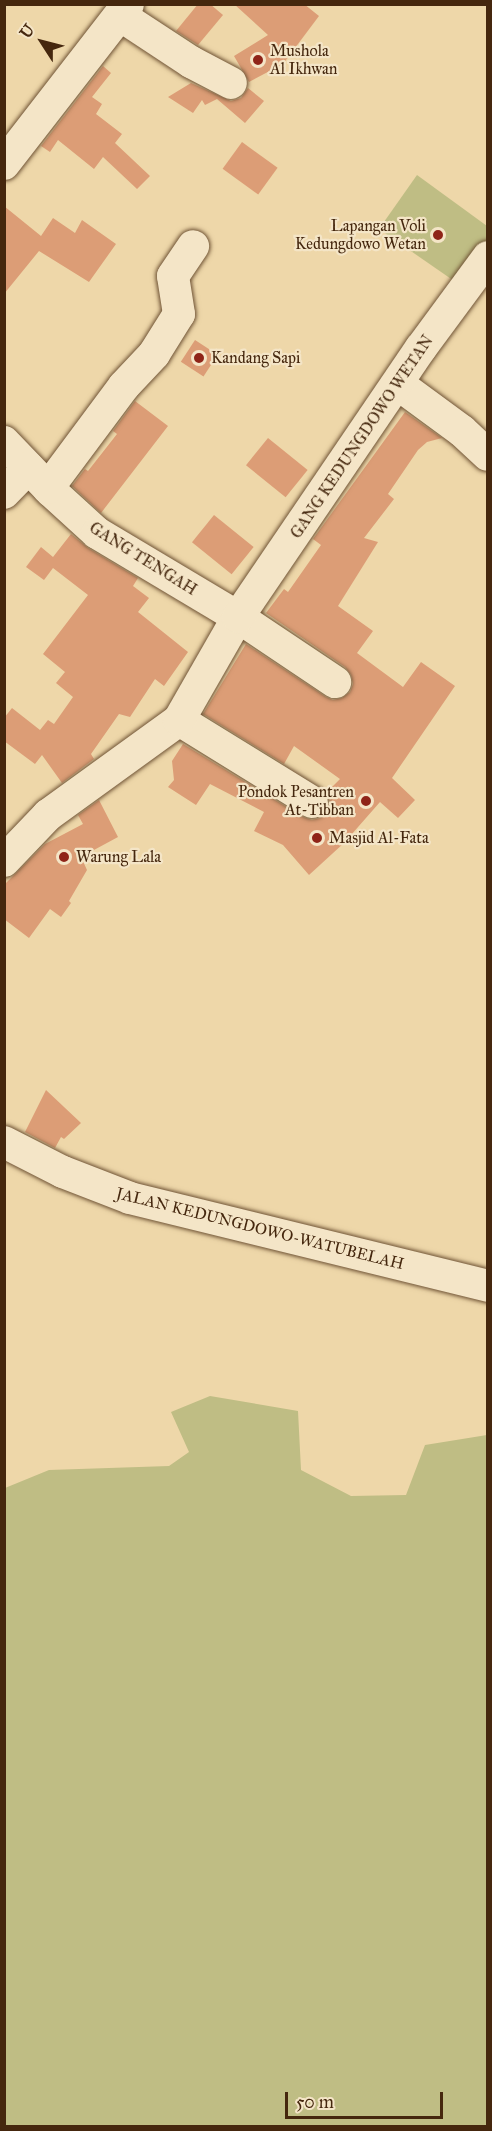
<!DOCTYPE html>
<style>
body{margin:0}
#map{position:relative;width:492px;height:2131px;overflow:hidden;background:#eed7a9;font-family:"IM FELL Great Primer",serif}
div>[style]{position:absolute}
.green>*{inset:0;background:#bfbd84}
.building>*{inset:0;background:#dc9d76;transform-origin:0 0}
.roads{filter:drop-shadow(0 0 2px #6f5335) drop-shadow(0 0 2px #6f5335)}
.minor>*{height:32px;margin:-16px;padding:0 16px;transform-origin:16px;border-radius:16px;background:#f4e5c7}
.dots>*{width:16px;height:16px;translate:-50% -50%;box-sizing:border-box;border:3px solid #f4e5c7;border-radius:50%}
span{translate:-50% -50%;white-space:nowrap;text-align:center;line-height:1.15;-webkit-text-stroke:4.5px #f4e5c7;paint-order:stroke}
.poi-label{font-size:16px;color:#45270e}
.left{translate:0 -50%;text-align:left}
.right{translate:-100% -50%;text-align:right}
.street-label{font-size:16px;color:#45270e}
.frame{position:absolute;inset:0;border:6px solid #45270e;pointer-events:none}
.north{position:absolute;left:12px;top:12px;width:60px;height:60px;-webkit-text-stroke:4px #f4e5c7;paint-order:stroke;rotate:306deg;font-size:16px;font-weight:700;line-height:24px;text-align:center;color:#45270e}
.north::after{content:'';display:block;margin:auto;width:21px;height:27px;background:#45270e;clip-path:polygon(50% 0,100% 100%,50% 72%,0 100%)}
.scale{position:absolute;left:285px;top:2092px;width:158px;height:27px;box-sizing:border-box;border:3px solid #45270e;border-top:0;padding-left:8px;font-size:18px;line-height:21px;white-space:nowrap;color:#45270e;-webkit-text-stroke:4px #f4e5c7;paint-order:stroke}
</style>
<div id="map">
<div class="green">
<div style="clip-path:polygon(417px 175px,487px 226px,487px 242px,457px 283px,379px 229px)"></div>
<div style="clip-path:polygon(210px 1396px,298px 1411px,301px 1470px,351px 1496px,406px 1495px,425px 1445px,487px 1435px,487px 2126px,5px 2126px,5px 1488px,49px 1470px,169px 1466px,189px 1452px,171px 1412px)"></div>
</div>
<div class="building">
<div style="clip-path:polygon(198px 4px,210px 4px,223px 15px,198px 45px,176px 31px)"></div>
<div style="clip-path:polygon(234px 4px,304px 4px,319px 16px,283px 64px,249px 82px,234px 56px,268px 35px)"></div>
<div style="clip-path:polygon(103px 66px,111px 73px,92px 97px,102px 104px,96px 114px,122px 134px,115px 143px,150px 176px,137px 189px,103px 157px,94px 169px,58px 140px,50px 152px,41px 146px)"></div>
<div style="clip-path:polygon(191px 83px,231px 101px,241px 98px,248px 88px,264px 101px,245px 123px,217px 99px,205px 105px,202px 100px,193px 113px,168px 97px)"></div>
<div style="left:242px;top:142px;width:44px;height:33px;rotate:36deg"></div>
<div style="clip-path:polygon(4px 206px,41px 236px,53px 218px,75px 233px,82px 220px,116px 244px,89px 282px,39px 251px,4px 294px)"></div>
<div style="left:195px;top:340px;width:27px;height:26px;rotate:33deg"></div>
<div style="clip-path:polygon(135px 401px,168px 426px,101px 513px,72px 486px,85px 469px,88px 471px,117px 434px,113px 431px)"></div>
<div style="clip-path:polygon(405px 412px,442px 438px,427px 442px,418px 450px,388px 494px,394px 499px,364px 538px,378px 542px,338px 606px,373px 631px,357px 653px,403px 687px,421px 662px,455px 686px,392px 778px,415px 800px,398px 818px,380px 802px,344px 843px,309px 875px,283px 845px,254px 831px,264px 812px,210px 784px,196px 805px,168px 787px,174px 780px,172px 761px,183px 744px,303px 817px,312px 820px,320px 818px,327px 812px,330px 802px,327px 792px,340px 779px,294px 746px,284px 764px,203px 714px,246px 644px,326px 697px,333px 700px,342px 698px,350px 692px,353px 684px,351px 675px,345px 667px,266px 613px,284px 589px,288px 592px,321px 545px,313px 539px)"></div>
<div style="left:268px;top:438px;width:51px;height:35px;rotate:39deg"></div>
<div style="left:214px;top:515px;width:51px;height:35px;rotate:39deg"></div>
<div style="clip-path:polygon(71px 534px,88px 548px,138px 578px,133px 586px,149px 598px,138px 612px,188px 652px,164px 686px,155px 679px,130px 717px,119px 714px,91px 754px,94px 759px,62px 783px,42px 755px,35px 764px,4px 741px,4px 718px,12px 708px,40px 730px,48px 720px,54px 724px,73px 697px,56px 683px,65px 672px,43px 654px,88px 595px,53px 568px,44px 580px,26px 567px,41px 547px,53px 557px)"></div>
<div style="clip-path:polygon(99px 800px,118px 837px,81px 857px,87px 870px,69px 901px,71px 903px,61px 917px,50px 909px,29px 938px,4px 919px,4px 885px,45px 844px,83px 824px,78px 815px)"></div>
<div style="clip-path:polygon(46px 1090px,81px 1123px,64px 1139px,61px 1137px,55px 1148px,25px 1132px)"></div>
</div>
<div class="roads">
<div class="minor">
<div style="left:121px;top:16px;width:84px;rotate:33.3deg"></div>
<div style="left:191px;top:62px;width:45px;rotate:27.7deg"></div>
<div style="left:4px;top:164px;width:202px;rotate:-52.2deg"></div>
<div style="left:398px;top:384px;width:79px;rotate:36.3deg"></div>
<div style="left:462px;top:431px;width:35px;rotate:43deg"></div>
<div style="left:4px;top:442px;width:68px;rotate:46.2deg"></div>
<div style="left:51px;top:491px;width:62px;rotate:42.4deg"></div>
<div style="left:97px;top:533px;width:164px;rotate:30.8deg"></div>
<div style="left:238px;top:617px;width:117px;rotate:33.8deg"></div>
<div style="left:48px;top:488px;width:127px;rotate:-53.3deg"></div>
<div style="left:124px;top:386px;width:44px;rotate:-46.8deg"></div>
<div style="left:154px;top:354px;width:47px;rotate:-58deg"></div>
<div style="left:179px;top:314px;width:38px;rotate:-99deg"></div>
<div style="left:173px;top:276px;width:36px;rotate:-56deg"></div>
<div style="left:4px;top:493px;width:35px;rotate:-46deg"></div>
<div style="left:179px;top:720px;width:156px;rotate:31.7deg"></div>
<div style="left:4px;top:861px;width:64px;rotate:-46.3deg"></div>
<div style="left:48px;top:815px;width:162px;rotate:-35.9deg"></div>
<div style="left:179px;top:720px;width:119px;rotate:-60.2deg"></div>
<div style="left:238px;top:617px;width:325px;rotate:-55.8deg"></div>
<div style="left:421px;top:348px;width:113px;rotate:-53.6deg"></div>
<div style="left:4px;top:1142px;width:66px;rotate:27deg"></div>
<div style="left:63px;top:1172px;width:72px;rotate:21.2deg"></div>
<div style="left:130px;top:1198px;width:369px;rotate:13.8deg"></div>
</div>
</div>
<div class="dots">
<div style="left:258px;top:60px;background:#8f2418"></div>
<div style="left:438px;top:235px;background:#8f2418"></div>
<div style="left:199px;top:358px;background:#8f2418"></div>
<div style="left:366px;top:801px;background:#8f2418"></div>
<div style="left:317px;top:838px;background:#8f2418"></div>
<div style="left:64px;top:857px;background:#8f2418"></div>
</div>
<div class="poi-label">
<span class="left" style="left:270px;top:60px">Mushola<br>Al Ikhwan</span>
<span class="right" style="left:426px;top:235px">Lapangan Voli<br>Kedungdowo Wetan</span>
<span class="left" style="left:211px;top:358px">Kandang Sapi</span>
<span class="right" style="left:354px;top:801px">Pondok Pesantren<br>At-Tibban</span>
<span class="left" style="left:329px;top:838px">Masjid Al-Fata</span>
<span class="left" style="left:76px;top:857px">Warung Lala</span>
</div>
<div class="street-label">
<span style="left:362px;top:437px;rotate:-56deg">GANG KEDUNGDOWO WETAN</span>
<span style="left:143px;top:559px;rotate:32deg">GANG TENGAH</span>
<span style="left:260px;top:1229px;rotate:14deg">JALAN KEDUNGDOWO-WATUBELAH</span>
</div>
<div class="frame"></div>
<div class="north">U</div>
<div class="scale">50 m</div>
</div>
